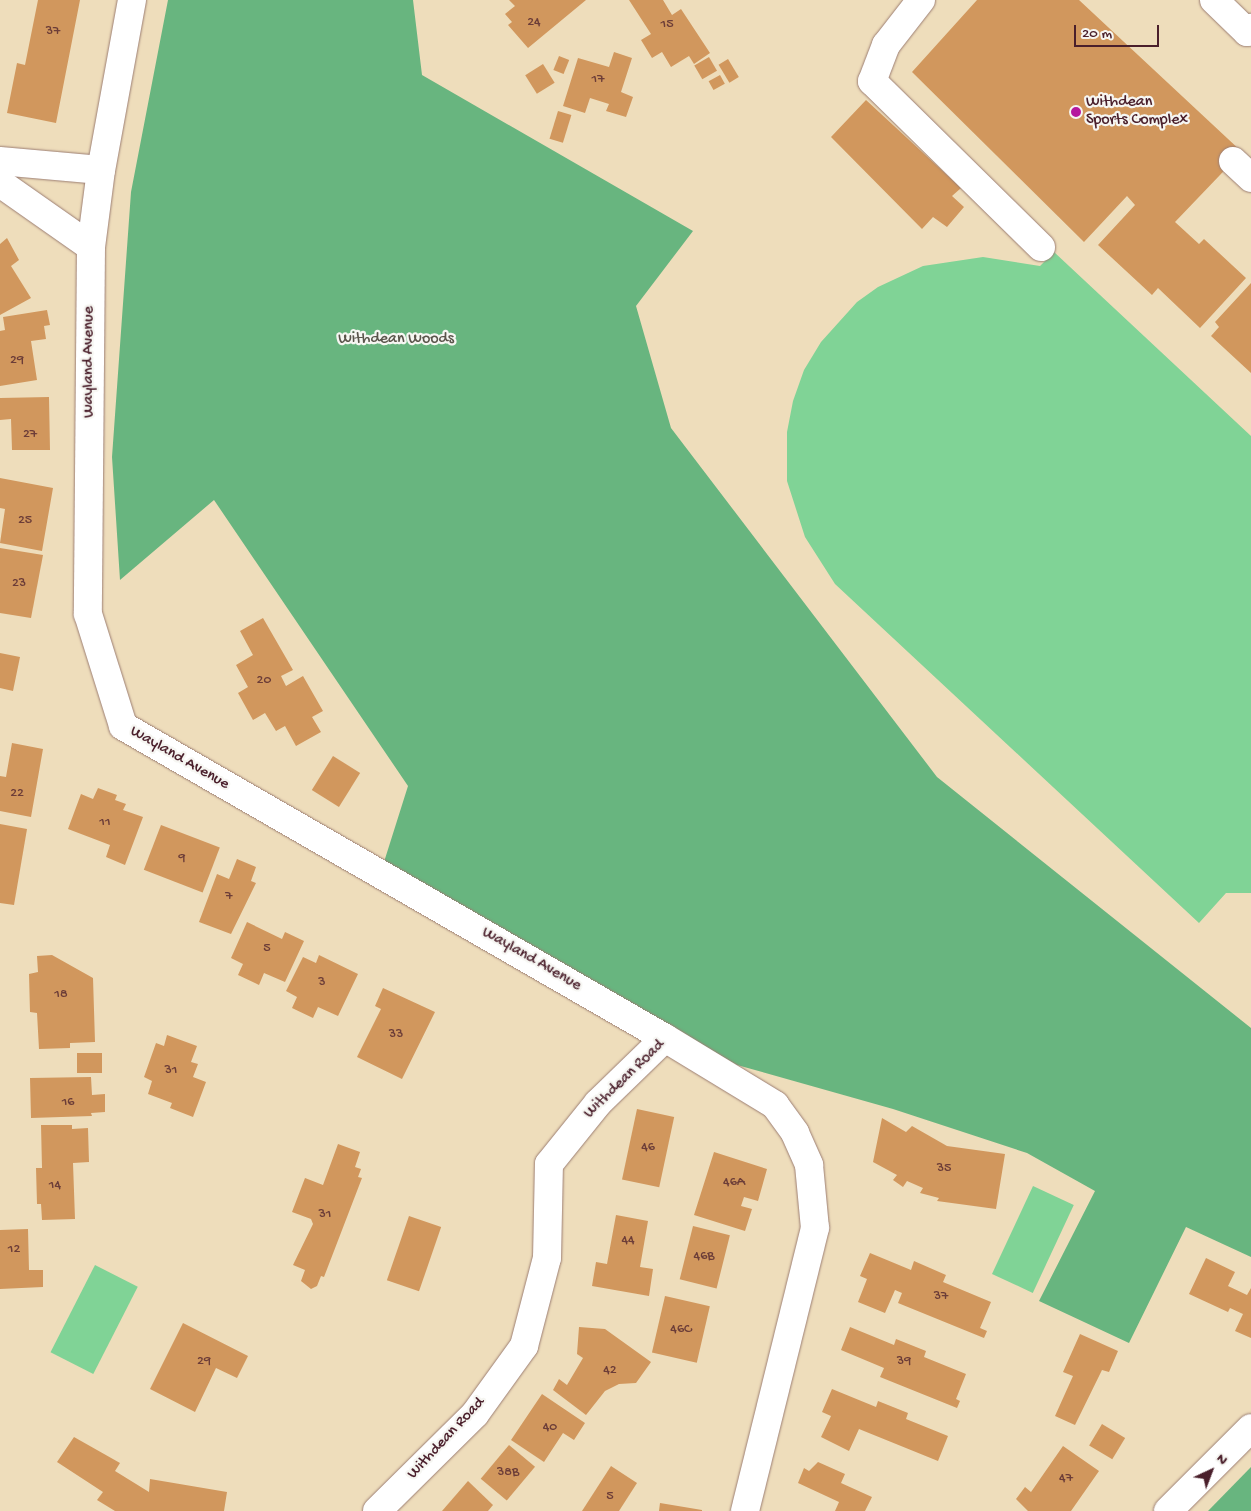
<!DOCTYPE html>
<style>
body{margin:0}
#map{position:relative;width:1251px;height:1511px;overflow:hidden;background:#edb;font-family:"Gochi Hand",sans-serif}
div>[style]{position:absolute}
.green>*{inset:0;background:#80d396;transform-origin:0 0}
.forest>*{inset:0;background:#68b57f}
.building>*{inset:0;background:#d1975d;transform-origin:0 0}
.roads{filter:drop-shadow(0 0 1px #9c7e73) drop-shadow(0 0 1px #9c7e73)}
.minor>*{height:28px;margin:-14px;padding:0 14px;transform-origin:14px;border-radius:14px;background:#fff}
.dots>*{width:14px;height:14px;translate:-50% -50%;box-sizing:border-box;border:2px solid #f6f6f2;border-radius:50%}
span{translate:-50% -50%;white-space:nowrap;text-align:center;line-height:1.15;-webkit-text-stroke:4.5px #f6f6f2;paint-order:stroke}
.number-label{font-size:14px;color:#6c3d38}
.number-label span{-webkit-text-stroke-width:0}
.poi-label{font-size:16px;color:#4a1f2b}
.left{translate:0 -50%;text-align:left}
.park-label{font-size:16px;color:#5a554b}
.street-label{font-size:16px;color:#4a1f2b}
.north{position:absolute;left:1186px;top:1446px;width:50px;height:50px;-webkit-text-stroke:4px #f6f6f2;paint-order:stroke;rotate:43deg;font-size:14px;font-weight:700;line-height:20px;text-align:center;color:#4a1f2b}
.north::after{content:'';display:block;margin:auto;width:18px;height:22px;background:#4a1f2b;clip-path:polygon(50% 0,100% 100%,50% 72%,0 100%)}
.scale{position:absolute;left:1074px;top:25px;width:85px;height:22px;box-sizing:border-box;border:2px solid #4a1f2b;border-top:0;padding-left:6px;font-size:15px;line-height:18px;white-space:nowrap;color:#4a1f2b;-webkit-text-stroke:4px #f6f6f2;paint-order:stroke}
</style>
<div id="map">
<div class="green">
<div style="clip-path:polygon(1054px 252px,1251px 436px,1251px 893px,1226px 893px,1199px 923px,835px 584px,805px 537px,787px 481px,787px 432px,793px 401px,804px 370px,821px 342px,857px 302px,878px 287px,923px 266px,983px 257px,1040px 266px)"></div>
<div style="left:1033px;top:1186px;width:45px;height:97px;rotate:25deg"></div>
<div style="left:95px;top:1265px;width:48px;height:98px;rotate:27deg"></div>
</div>
<div class="forest">
<div style="clip-path:polygon(168px 0,413px 0,422px 75px,693px 231px,636px 306px,671px 428px,937px 777px,1251px 1028px,1251px 1257px,1186px 1227px,1129px 1343px,1039px 1301px,1095px 1191px,1027px 1153px,893px 1109px,737px 1065px,384px 862px,408px 786px,214px 500px,120px 580px,112px 457px,131px 192px)"></div>
<div style="clip-path:polygon(1251px 1467px,1251px 1511px,1208px 1511px)"></div>
</div>
<div class="building">
<div style="clip-path:polygon(38px 0,80px 0,56px 123px,7px 113px,17px 63px,25px 65px)"></div>
<div style="clip-path:polygon(509px 0,586px 0,528px 48px,508px 25px,512px 22px,505px 14px,515px 6px)"></div>
<div style="clip-path:polygon(629px 0,663px 0,672px 15px,681px 9px,710px 53px,694px 64px,689px 56px,671px 67px,662px 52px,652px 58px,641px 40px,651px 34px)"></div>
<div style="clip-path:polygon(977px 0,1079px 0,1242px 152px,1175px 222px,1199px 244px,1204px 239px,1246px 278px,1200px 328px,1158px 288px,1152px 295px,1098px 245px,1135px 205px,1127px 196px,1084px 242px,912px 72px)"></div>
<div style="clip-path:polygon(614px 52px,632px 58px,621px 92px,633px 97px,626px 117px,606px 111px,609px 104px,590px 98px,585px 113px,563px 106px,578px 58px,609px 67px)"></div>
<div style="left:559px;top:56px;width:11px;height:15px;rotate:22deg"></div>
<div style="left:709px;top:57px;width:16px;height:17px;rotate:60deg"></div>
<div style="left:728px;top:59px;width:21px;height:11px;rotate:59deg"></div>
<div style="left:543px;top:64px;width:22px;height:21px;rotate:58deg"></div>
<div style="left:720px;top:75px;width:10px;height:13px;rotate:61deg"></div>
<div style="clip-path:polygon(866px 100px,961px 188px,952px 196px,964px 207px,947px 227px,933px 217px,922px 229px,831px 137px)"></div>
<div style="left:558px;top:111px;width:14px;height:29px;rotate:17deg"></div>
<div style="clip-path:polygon(7px 238px,19px 260px,11px 266px,31px 298px,0 315px,0 244px)"></div>
<div style="clip-path:polygon(1251px 283px,1251px 373px,1211px 336px,1219px 327px,1215px 322px)"></div>
<div style="clip-path:polygon(47px 310px,50px 325px,44px 326px,46px 339px,31px 341px,37px 380px,0 386px,0 331px,5px 330px,3px 317px)"></div>
<div style="clip-path:polygon(49px 397px,50px 450px,12px 450px,11px 419px,0 420px,0 398px)"></div>
<div style="clip-path:polygon(0 478px,53px 488px,42px 551px,0 543px,5px 509px,0 508px)"></div>
<div style="clip-path:polygon(0 548px,43px 555px,31px 618px,0 613px)"></div>
<div style="clip-path:polygon(263px 618px,293px 670px,281px 676px,286px 686px,303px 676px,323px 711px,312px 717px,321px 732px,296px 746px,285px 726px,276px 731px,265px 713px,253px 720px,238px 693px,248px 687px,236px 665px,253px 655px,240px 631px)"></div>
<div style="clip-path:polygon(0 653px,20px 657px,13px 691px,0 688px)"></div>
<div style="clip-path:polygon(12px 743px,43px 749px,31px 817px,0 811px,0 776px,6px 777px)"></div>
<div style="left:333px;top:756px;width:32px;height:40px;rotate:32deg"></div>
<div style="clip-path:polygon(98px 788px,117px 795px,115px 800px,126px 804px,123px 810px,143px 817px,125px 865px,106px 857px,110px 845px,68px 829px,81px 794px,93px 799px)"></div>
<div style="clip-path:polygon(0 824px,27px 829px,14px 905px,0 903px)"></div>
<div style="left:161px;top:825px;width:63px;height:48px;rotate:21deg"></div>
<div style="clip-path:polygon(237px 859px,256px 867px,251px 881px,256px 883px,231px 934px,199px 922px,217px 874px,229px 879px)"></div>
<div style="clip-path:polygon(247px 922px,282px 939px,285px 932px,304px 941px,285px 982px,264px 973px,259px 985px,238px 975px,243px 964px,231px 958px)"></div>
<div style="clip-path:polygon(52px 955px,93px 978px,95px 1042px,70px 1043px,70px 1048px,39px 1049px,37px 1013px,30px 1012px,29px 974px,38px 972px,37px 956px)"></div>
<div style="clip-path:polygon(319px 955px,358px 974px,338px 1016px,318px 1007px,313px 1018px,292px 1008px,297px 997px,286px 991px,303px 957px,316px 963px)"></div>
<div style="clip-path:polygon(383px 988px,435px 1012px,402px 1079px,357px 1057px,381px 1009px,375px 1006px)"></div>
<div style="clip-path:polygon(167px 1035px,197px 1046px,191px 1062px,198px 1064px,193px 1077px,206px 1082px,193px 1117px,170px 1108px,172px 1103px,148px 1094px,152px 1081px,144px 1077px,156px 1043px,164px 1046px)"></div>
<div style="left:77px;top:1053px;width:25px;height:20px"></div>
<div style="clip-path:polygon(91px 1077px,92px 1095px,105px 1094px,105px 1112px,91px 1113px,92px 1116px,31px 1118px,30px 1078px)"></div>
<div style="left:637px;top:1109px;width:38px;height:72px;rotate:12deg"></div>
<div style="clip-path:polygon(882px 1118px,906px 1132px,912px 1126px,947px 1146px,1005px 1154px,996px 1209px,937px 1201px,939px 1198px,920px 1193px,923px 1188px,907px 1181px,903px 1187px,893px 1180px,897px 1175px,873px 1162px)"></div>
<div style="clip-path:polygon(41px 1125px,72px 1125px,72px 1129px,88px 1128px,89px 1162px,73px 1163px,75px 1219px,42px 1220px,41px 1204px,37px 1204px,36px 1168px,42px 1168px)"></div>
<div style="clip-path:polygon(338px 1144px,360px 1152px,355px 1167px,361px 1169px,358px 1177px,362px 1178px,324px 1277px,321px 1276px,317px 1286px,311px 1289px,301px 1281px,305px 1270px,293px 1265px,313px 1224px,311px 1219px,292px 1212px,305px 1178px,323px 1185px)"></div>
<div style="clip-path:polygon(714px 1152px,767px 1169px,758px 1201px,744px 1197px,741px 1206px,752px 1209px,745px 1231px,694px 1215px)"></div>
<div style="clip-path:polygon(616px 1215px,648px 1221px,640px 1267px,653px 1269px,649px 1296px,592px 1286px,596px 1262px,607px 1264px)"></div>
<div style="left:409px;top:1216px;width:34px;height:68px;rotate:19deg"></div>
<div style="left:693px;top:1226px;width:38px;height:55px;rotate:14deg"></div>
<div style="clip-path:polygon(28px 1229px,29px 1270px,43px 1270px,43px 1287px,0 1289px,0 1230px)"></div>
<div style="clip-path:polygon(870px 1253px,911px 1270px,914px 1261px,946px 1275px,943px 1282px,991px 1302px,980px 1328px,987px 1331px,984px 1338px,898px 1303px,902px 1293px,895px 1290px,885px 1313px,858px 1302px,867px 1279px,860px 1276px)"></div>
<div style="clip-path:polygon(1206px 1258px,1235px 1272px,1228px 1286px,1247px 1295px,1251px 1288px,1251px 1338px,1235px 1331px,1243px 1314px,1230px 1308px,1228px 1312px,1189px 1294px)"></div>
<div style="left:665px;top:1296px;width:46px;height:58px;rotate:13deg"></div>
<div style="clip-path:polygon(183px 1323px,248px 1356px,237px 1378px,216px 1368px,195px 1412px,150px 1389px)"></div>
<div style="clip-path:polygon(579px 1327px,605px 1329px,651px 1362px,636px 1383px,619px 1384px,605px 1391px,586px 1415px,553px 1390px,559px 1379px,567px 1385px,583px 1358px,577px 1354px)"></div>
<div style="clip-path:polygon(850px 1327px,894px 1345px,896px 1339px,926px 1351px,924px 1357px,966px 1374px,956px 1399px,960px 1401px,957px 1408px,880px 1377px,884px 1368px,841px 1350px)"></div>
<div style="clip-path:polygon(1080px 1334px,1118px 1351px,1109px 1372px,1102px 1370px,1075px 1425px,1055px 1416px,1073px 1376px,1063px 1372px)"></div>
<div style="clip-path:polygon(832px 1389px,876px 1407px,878px 1401px,908px 1413px,906px 1419px,948px 1436px,938px 1461px,859px 1429px,849px 1451px,821px 1437px,831px 1416px,822px 1412px)"></div>
<div style="clip-path:polygon(542px 1394px,585px 1423px,574px 1440px,563px 1433px,544px 1462px,511px 1440px)"></div>
<div style="left:1102px;top:1424px;width:27px;height:25px;rotate:31deg"></div>
<div style="clip-path:polygon(74px 1437px,120px 1463px,115px 1471px,149px 1492px,150px 1479px,227px 1492px,224px 1511px,115px 1511px,97px 1500px,103px 1492px,57px 1462px)"></div>
<div style="left:509px;top:1445px;width:34px;height:44px;rotate:40deg"></div>
<div style="clip-path:polygon(1063px 1446px,1099px 1471px,1071px 1511px,1028px 1511px,1016px 1499px,1025px 1487px,1031px 1492px)"></div>
<div style="clip-path:polygon(818px 1462px,845px 1474px,841px 1483px,872px 1497px,865px 1511px,835px 1511px,839px 1502px,798px 1483px,804px 1468px,809px 1471px)"></div>
<div style="clip-path:polygon(611px 1466px,637px 1483px,619px 1511px,582px 1511px)"></div>
<div style="clip-path:polygon(468px 1481px,493px 1505px,488px 1511px,442px 1511px)"></div>
<div style="clip-path:polygon(660px 1503px,702px 1510px,702px 1511px,659px 1511px)"></div>
</div>
<div class="roads">
<div class="minor">
<div style="left:132px;top:0;width:173px;rotate:100.3deg"></div>
<div style="left:101px;top:170px;width:78px;rotate:97.4deg"></div>
<div style="left:91px;top:247px;width:367px;rotate:90.5deg"></div>
<div style="left:88px;top:614px;width:117px;rotate:72.6deg"></div>
<div style="left:123px;top:726px;width:625px;rotate:29.93deg"></div>
<div style="left:665px;top:1038px;width:129px;rotate:31.3deg"></div>
<div style="left:775px;top:1105px;width:34px;rotate:54deg"></div>
<div style="left:795px;top:1133px;width:35px;rotate:66deg"></div>
<div style="left:809px;top:1165px;width:63px;rotate:84.6deg"></div>
<div style="left:815px;top:1228px;width:292px;rotate:103.9deg"></div>
<div style="left:921px;top:0;width:57px;rotate:127.9deg"></div>
<div style="left:886px;top:45px;width:39px;rotate:111deg"></div>
<div style="left:872px;top:81px;width:237px;rotate:44.5deg"></div>
<div style="left:1214px;top:0;width:46px;rotate:44.1deg"></div>
<div style="left:1247px;top:32px;width:6px;rotate:-45deg"></div>
<div style="left:0;top:161px;width:101px;rotate:5.1deg"></div>
<div style="left:1233px;top:161px;width:25px;rotate:43deg"></div>
<div style="left:0;top:183px;width:111px;rotate:35.1deg"></div>
<div style="left:377px;top:1511px;width:138px;rotate:-44.7deg"></div>
<div style="left:475px;top:1414px;width:84px;rotate:-54.2deg"></div>
<div style="left:524px;top:1346px;width:91px;rotate:-75.4deg"></div>
<div style="left:547px;top:1258px;width:94px;rotate:-88.8deg"></div>
<div style="left:549px;top:1164px;width:78px;rotate:-51.2deg"></div>
<div style="left:598px;top:1103px;width:93px;rotate:-44.1deg"></div>
<div style="left:1168px;top:1511px;width:117px;rotate:-45deg"></div>
</div>
</div>
<div class="dots">
<div style="left:1076px;top:112px;background:#b5179e"></div>
</div>
<div class="number-label">
<span style="left:534px;top:23px">24</span>
<span style="left:667px;top:25px">15</span>
<span style="left:53px;top:32px">37</span>
<span style="left:598px;top:80px">17</span>
<span style="left:17px;top:361px">29</span>
<span style="left:30px;top:435px">27</span>
<span style="left:25px;top:521px">25</span>
<span style="left:19px;top:584px">23</span>
<span style="left:264px;top:681px">20</span>
<span style="left:17px;top:794px">22</span>
<span style="left:105px;top:823px">11</span>
<span style="left:182px;top:859px">9</span>
<span style="left:229px;top:897px">7</span>
<span style="left:267px;top:949px">5</span>
<span style="left:322px;top:983px">3</span>
<span style="left:61px;top:995px">18</span>
<span style="left:396px;top:1035px">33</span>
<span style="left:171px;top:1071px">31</span>
<span style="left:68px;top:1103px">16</span>
<span style="left:648px;top:1148px">46</span>
<span style="left:944px;top:1169px">35</span>
<span style="left:734px;top:1183px">46A</span>
<span style="left:55px;top:1186px">14</span>
<span style="left:325px;top:1215px">31</span>
<span style="left:628px;top:1241px">44</span>
<span style="left:14px;top:1250px">12</span>
<span style="left:704px;top:1257px">46B</span>
<span style="left:941px;top:1297px">37</span>
<span style="left:681px;top:1330px">46C</span>
<span style="left:204px;top:1362px">29</span>
<span style="left:904px;top:1362px">39</span>
<span style="left:610px;top:1371px">42</span>
<span style="left:550px;top:1428px">40</span>
<span style="left:508px;top:1473px">38B</span>
<span style="left:1066px;top:1479px">47</span>
<span style="left:610px;top:1497px">5</span>
</div>
<div class="poi-label">
<span class="left" style="left:1086px;top:112px">Withdean<br>Sports Complex</span>
</div>
<div class="park-label">
<span style="left:396px;top:340px">Withdean Woods</span>
</div>
<div class="street-label">
<span style="left:90px;top:362px;rotate:-90deg">Wayland Avenue</span>
<span style="left:179px;top:759px;rotate:30deg">Wayland Avenue</span>
<span style="left:531px;top:960px;rotate:30deg">Wayland Avenue</span>
<span style="left:625px;top:1080px;rotate:-44deg">Withdean Road</span>
<span style="left:447px;top:1439px;rotate:-47deg">Withdean Road</span>
</div>
<div class="north">N</div>
<div class="scale">20 m</div>
</div>
